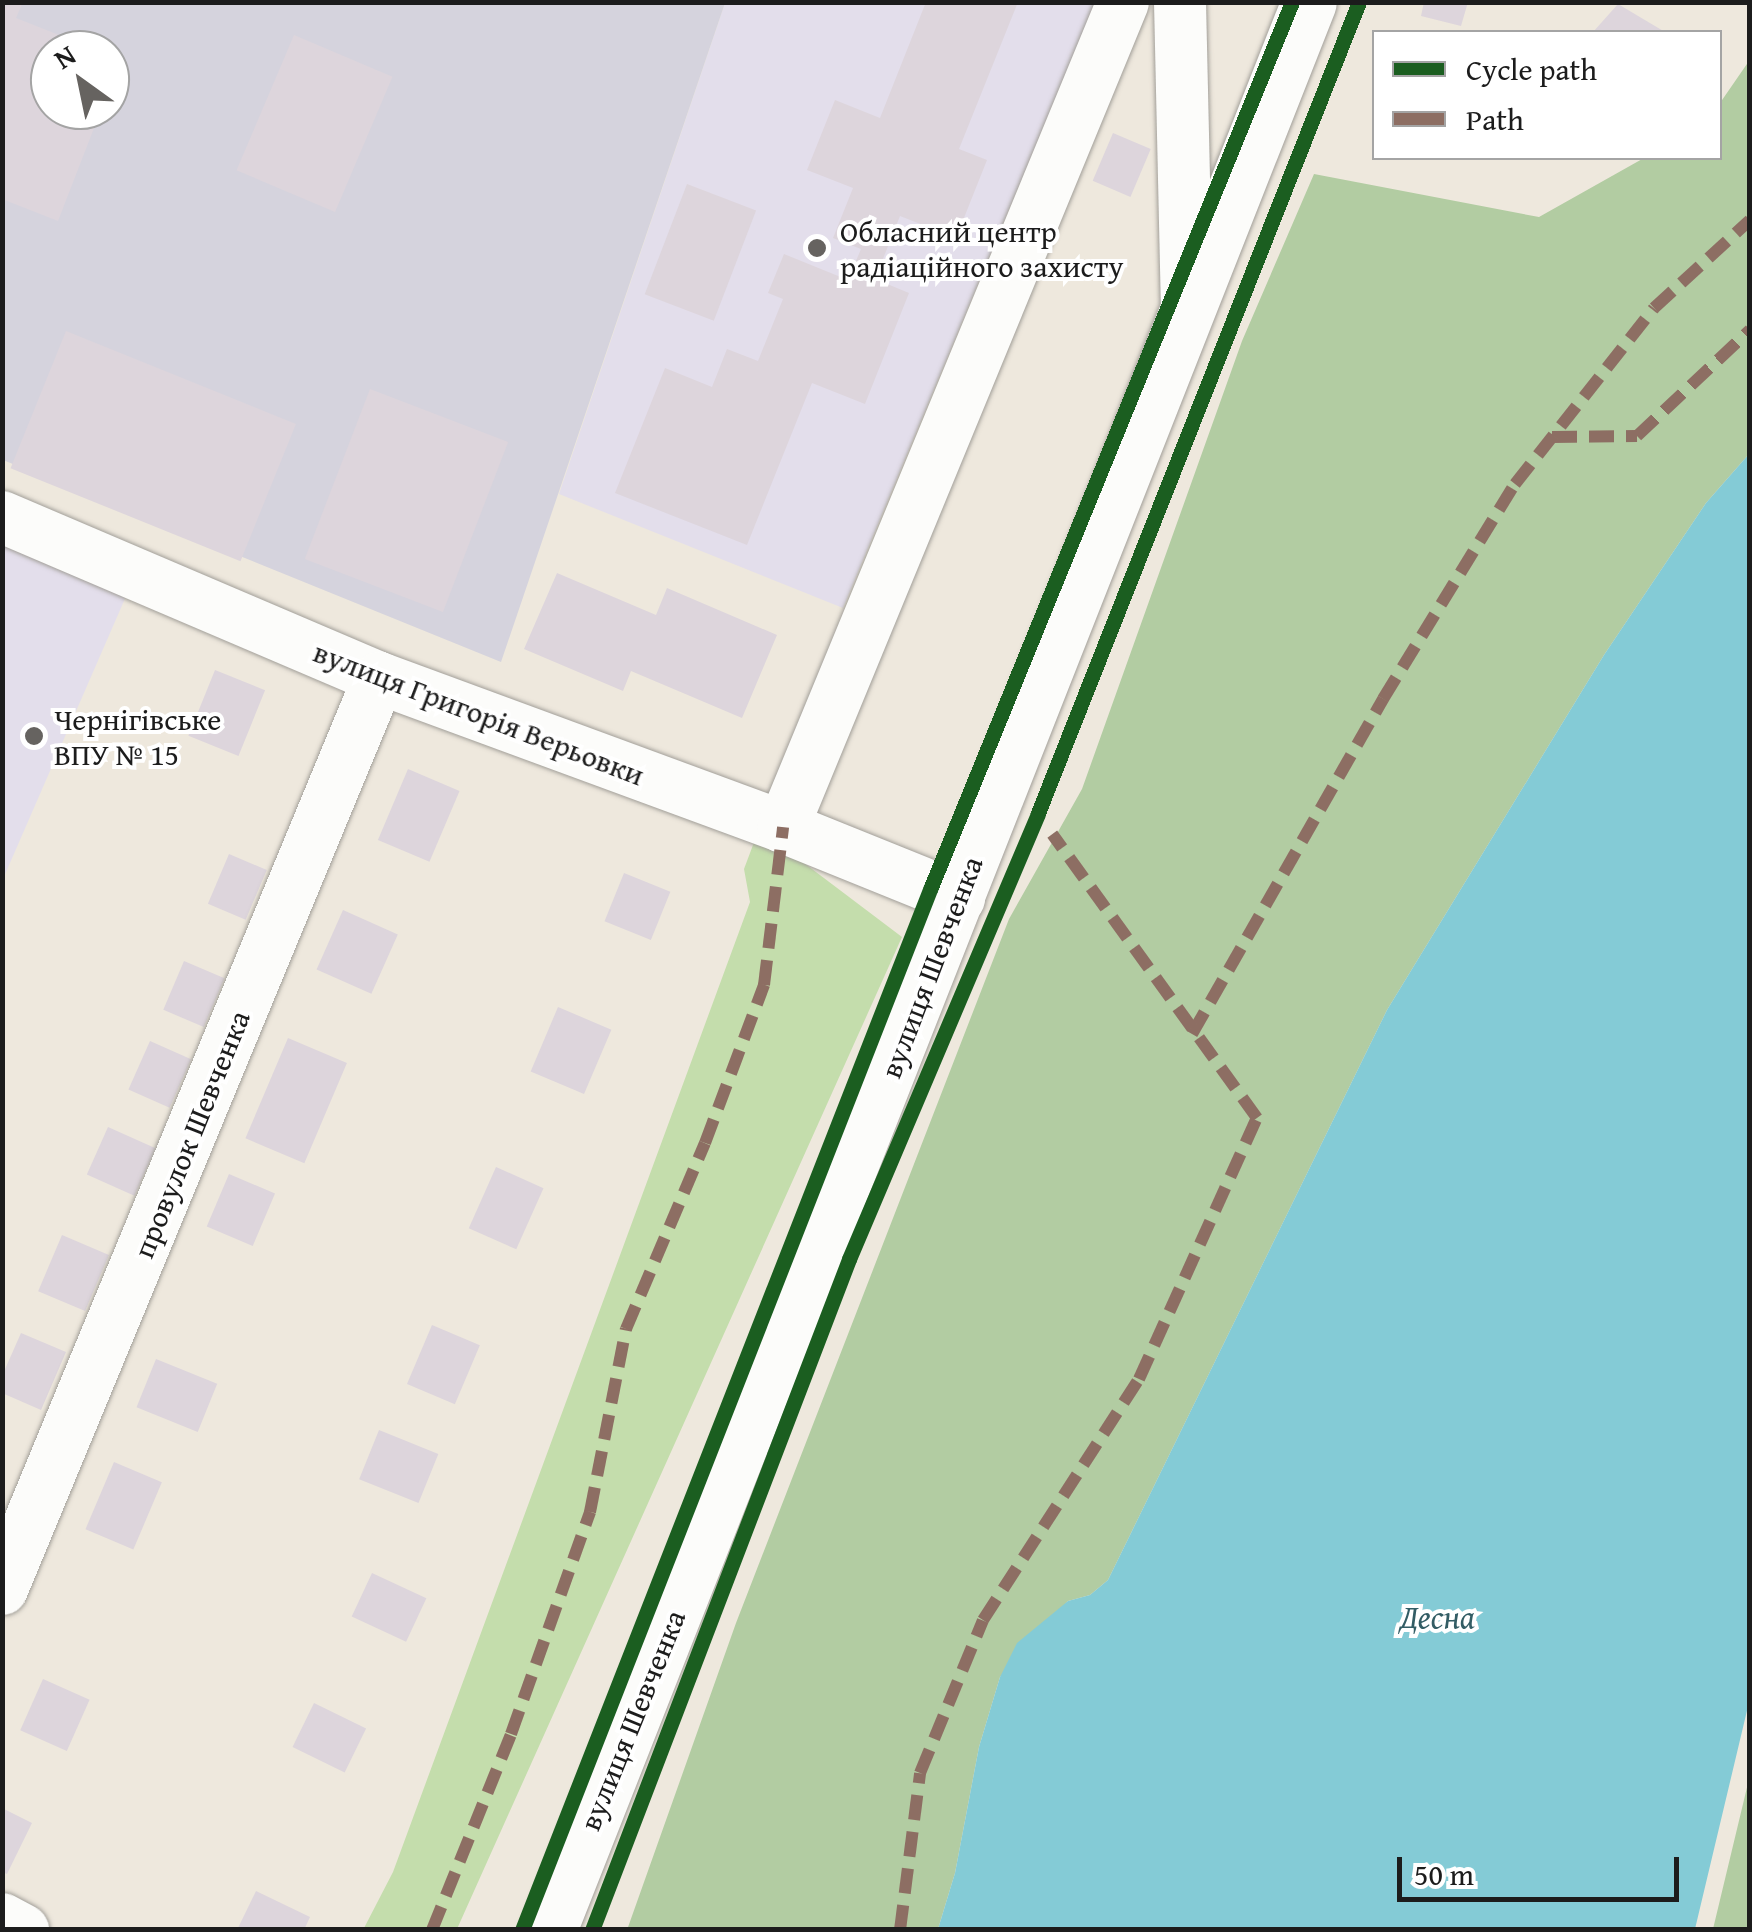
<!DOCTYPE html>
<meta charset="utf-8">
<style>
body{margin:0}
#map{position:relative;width:1752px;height:1932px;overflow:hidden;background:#eee8dd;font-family:"Gentium Book Plus",serif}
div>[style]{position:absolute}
.built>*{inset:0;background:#e3deeb}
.industrial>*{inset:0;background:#d5d3dd}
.green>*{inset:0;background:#c4ddac}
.forest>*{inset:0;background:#b2cca2}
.water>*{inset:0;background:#84cbd6}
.building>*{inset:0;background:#ddd5dc;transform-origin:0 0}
.roads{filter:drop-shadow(0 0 2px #a29f99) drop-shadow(0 0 2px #a29f99)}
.minor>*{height:52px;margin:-26px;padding:0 26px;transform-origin:26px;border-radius:26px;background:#fcfcfa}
.major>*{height:55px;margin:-27.5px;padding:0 27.5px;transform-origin:27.5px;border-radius:27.5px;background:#fcfcfa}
.quiet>*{height:12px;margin-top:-6px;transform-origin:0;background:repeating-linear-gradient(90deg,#8d6e63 0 25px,transparent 0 37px)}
.cycleway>*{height:15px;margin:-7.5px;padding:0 7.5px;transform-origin:7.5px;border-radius:7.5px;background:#1b5e20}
.dots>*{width:28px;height:28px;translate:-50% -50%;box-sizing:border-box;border:5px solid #fff;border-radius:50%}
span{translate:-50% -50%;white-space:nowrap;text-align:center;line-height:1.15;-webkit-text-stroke:8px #fff;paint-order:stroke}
.poi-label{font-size:30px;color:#1c1c1c}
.left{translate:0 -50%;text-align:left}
.street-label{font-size:30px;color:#1c1c1c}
.water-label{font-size:32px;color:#335d65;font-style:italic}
.frame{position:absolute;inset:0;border:5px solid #1c1c1c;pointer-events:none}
.legend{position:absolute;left:1372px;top:30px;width:350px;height:130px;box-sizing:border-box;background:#fff;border:2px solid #a4a4a4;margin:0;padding:12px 18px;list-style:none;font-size:30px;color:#1c1c1c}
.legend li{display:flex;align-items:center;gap:20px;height:50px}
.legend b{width:50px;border:2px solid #a4a4a4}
.north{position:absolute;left:30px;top:30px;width:100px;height:100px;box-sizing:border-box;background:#fff;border:2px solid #a4a4a4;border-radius:50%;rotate:327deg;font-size:28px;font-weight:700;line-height:40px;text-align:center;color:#1c1c1c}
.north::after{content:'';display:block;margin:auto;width:35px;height:45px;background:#666360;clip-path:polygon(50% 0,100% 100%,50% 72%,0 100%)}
.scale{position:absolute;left:1397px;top:1857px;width:282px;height:45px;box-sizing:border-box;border:5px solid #1c1c1c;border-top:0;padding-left:12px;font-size:30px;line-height:35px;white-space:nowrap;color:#1c1c1c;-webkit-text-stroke:8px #fff;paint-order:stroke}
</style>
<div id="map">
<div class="built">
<div style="clip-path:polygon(725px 3px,1095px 3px,843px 608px,559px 494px)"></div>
<div style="clip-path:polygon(3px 542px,127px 594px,3px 879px)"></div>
</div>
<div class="industrial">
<div style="clip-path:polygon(evenodd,2px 3px,725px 3px,501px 662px,3px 460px,2px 3px,50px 50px,110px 50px,110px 110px,50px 110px,50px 50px)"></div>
</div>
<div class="green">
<div style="clip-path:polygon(759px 829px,902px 937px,457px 1929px,363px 1930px,393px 1872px,750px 902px,744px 869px)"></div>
</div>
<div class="forest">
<div style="clip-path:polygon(1749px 61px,1749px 454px,1706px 503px,1604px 655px,1387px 1010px,1108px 1580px,1090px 1595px,1068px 1601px,1000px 1677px,979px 1747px,955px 1873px,938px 1929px,627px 1930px,736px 1623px,1009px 919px,1082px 789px,1242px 341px,1314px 174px,1539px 217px,1644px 158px,1720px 158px,1720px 103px)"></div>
<div style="clip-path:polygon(1749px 1778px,1749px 1929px,1713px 1929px,1749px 1779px)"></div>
</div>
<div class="water">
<div style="clip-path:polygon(1749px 454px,1750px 1698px,1695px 1929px,938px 1929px,955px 1873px,979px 1747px,1000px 1677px,1017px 1643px,1068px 1601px,1090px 1595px,1108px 1580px,1387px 1010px,1604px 655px,1706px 503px)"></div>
</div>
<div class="building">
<div style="clip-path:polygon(2px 2px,23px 2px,16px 18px,97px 50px,50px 50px,50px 110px,101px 110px,58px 221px,2px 199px)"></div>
<div style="clip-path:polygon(926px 2px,1018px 2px,959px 149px,987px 160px,956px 238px,900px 216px,875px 279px,909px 293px,865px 404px,812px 383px,747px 545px,615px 493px,665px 368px,712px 387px,727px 349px,758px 361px,783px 299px,768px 293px,784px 254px,848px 280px,861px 249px,833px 238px,853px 188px,807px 170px,835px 100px,880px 118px)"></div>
<div style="clip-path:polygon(1424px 2px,1468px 2px,1461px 26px,1421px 16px)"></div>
<div style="clip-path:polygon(1618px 4px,1665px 32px,1593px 32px)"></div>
<div style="left:294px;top:35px;width:107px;height:147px;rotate:23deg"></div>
<div style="left:1113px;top:133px;width:41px;height:52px;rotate:23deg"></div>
<div style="left:687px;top:184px;width:74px;height:118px;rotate:21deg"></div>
<div style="left:66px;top:331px;width:248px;height:148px;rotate:22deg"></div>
<div style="left:370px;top:389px;width:148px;height:182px;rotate:21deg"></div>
<div style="clip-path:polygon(557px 573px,656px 615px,667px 588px,777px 635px,742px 718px,631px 671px,623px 691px,524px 649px)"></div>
<div style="left:215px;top:670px;width:54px;height:71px;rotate:22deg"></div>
<div style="left:408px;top:769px;width:56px;height:77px;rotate:23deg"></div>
<div style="left:229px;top:854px;width:41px;height:54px;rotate:23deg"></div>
<div style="left:624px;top:873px;width:50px;height:52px;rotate:22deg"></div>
<div style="left:343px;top:910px;width:60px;height:65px;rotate:24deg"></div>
<div style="left:184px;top:961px;width:44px;height:53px;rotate:23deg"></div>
<div style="left:558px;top:1007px;width:58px;height:70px;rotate:23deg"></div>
<div style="left:288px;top:1038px;width:64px;height:109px;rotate:23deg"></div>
<div style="left:150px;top:1041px;width:45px;height:53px;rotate:24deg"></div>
<div style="left:108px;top:1127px;width:52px;height:52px;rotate:24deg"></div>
<div style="left:496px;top:1167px;width:52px;height:67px;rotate:24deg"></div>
<div style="left:229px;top:1174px;width:50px;height:57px;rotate:23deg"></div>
<div style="left:62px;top:1235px;width:51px;height:61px;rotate:23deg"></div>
<div style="left:432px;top:1325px;width:52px;height:64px;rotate:23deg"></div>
<div style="clip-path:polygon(21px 1333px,66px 1352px,41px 1410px,2px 1393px,2px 1376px)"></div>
<div style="left:156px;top:1359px;width:66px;height:52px;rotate:22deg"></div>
<div style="left:379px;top:1430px;width:64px;height:53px;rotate:22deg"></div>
<div style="left:114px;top:1462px;width:52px;height:73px;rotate:23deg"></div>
<div style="left:372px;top:1573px;width:60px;height:48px;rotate:25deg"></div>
<div style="left:43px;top:1679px;width:51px;height:56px;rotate:24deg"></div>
<div style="left:314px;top:1703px;width:58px;height:49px;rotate:26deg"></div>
<div style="clip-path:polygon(2px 1808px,32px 1823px,7px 1874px,2px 1872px)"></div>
<div style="clip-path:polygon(256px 1891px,310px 1917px,304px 1930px,237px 1930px)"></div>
</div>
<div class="roads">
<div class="minor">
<div style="left:1180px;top:2px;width:309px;rotate:88.7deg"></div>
<div style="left:2px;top:517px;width:410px;rotate:23.1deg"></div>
<div style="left:379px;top:678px;width:431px;rotate:20.2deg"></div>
<div style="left:783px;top:827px;width:190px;rotate:22deg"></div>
<div style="left:783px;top:827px;width:892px;rotate:-67.6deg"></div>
<div style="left:2px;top:1589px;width:986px;rotate:-67.52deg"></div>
<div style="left:2px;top:1919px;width:24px;rotate:28deg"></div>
</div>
<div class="major">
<div style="left:549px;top:1930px;width:2072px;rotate:-68.49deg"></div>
</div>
</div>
<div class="quiet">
<div style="left:1552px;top:437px;width:85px;rotate:-0.7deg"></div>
<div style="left:1637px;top:436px;width:155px;rotate:-43.2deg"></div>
<div style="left:1192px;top:1034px;width:386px;rotate:-60.3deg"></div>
<div style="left:1383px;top:699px;width:252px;rotate:-58.5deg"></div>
<div style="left:1515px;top:484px;width:224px;rotate:-51.7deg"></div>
<div style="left:1654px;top:308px;width:130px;rotate:-42.5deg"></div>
<div style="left:432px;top:1930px;width:211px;rotate:-68deg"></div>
<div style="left:511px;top:1734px;width:236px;rotate:-70.4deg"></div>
<div style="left:590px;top:1512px;width:187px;rotate:-78.9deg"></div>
<div style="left:626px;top:1329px;width:202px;rotate:-67deg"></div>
<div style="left:705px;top:1143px;width:169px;rotate:-69.5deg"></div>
<div style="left:764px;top:985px;width:159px;rotate:-83.1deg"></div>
<div style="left:900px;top:1930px;width:158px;rotate:-82.7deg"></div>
<div style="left:920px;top:1773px;width:165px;rotate:-67.6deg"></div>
<div style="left:983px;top:1620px;width:287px;rotate:-57.1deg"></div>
<div style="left:1139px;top:1379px;width:286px;rotate:-65.7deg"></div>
<div style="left:1257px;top:1118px;width:350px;rotate:-125.8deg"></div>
</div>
<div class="cycleway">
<div style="left:522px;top:1930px;width:1120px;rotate:-68.59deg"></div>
<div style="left:931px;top:887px;width:956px;rotate:-67.81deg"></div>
<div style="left:592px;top:1930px;width:719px;rotate:-69.04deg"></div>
<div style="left:849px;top:1259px;width:484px;rotate:-67deg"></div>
<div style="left:1038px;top:813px;width:872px;rotate:-68.41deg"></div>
</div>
<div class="dots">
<div style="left:817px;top:248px;background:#666360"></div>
<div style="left:34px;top:736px;background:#666360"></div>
</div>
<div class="poi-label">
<span class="left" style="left:840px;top:248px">Обласний центр<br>радіаційного захисту</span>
<span class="left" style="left:54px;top:736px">Чернігівське<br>ВПУ № 15</span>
</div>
<div class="street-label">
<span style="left:479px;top:713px;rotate:21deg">вулиця Григорія Верьовки</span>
<span style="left:931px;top:967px;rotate:-69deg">вулиця Шевченка</span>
<span style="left:191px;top:1134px;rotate:-68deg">провулок Шевченка</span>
<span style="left:632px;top:1720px;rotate:-68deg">вулиця Шевченка</span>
</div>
<div class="water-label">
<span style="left:1437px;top:1617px">Десна</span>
</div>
<div class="frame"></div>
<ul class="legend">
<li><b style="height:12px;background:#1b5e20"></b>Cycle path</li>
<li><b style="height:12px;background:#8d6e63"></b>Path</li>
</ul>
<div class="north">N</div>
<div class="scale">50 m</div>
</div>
